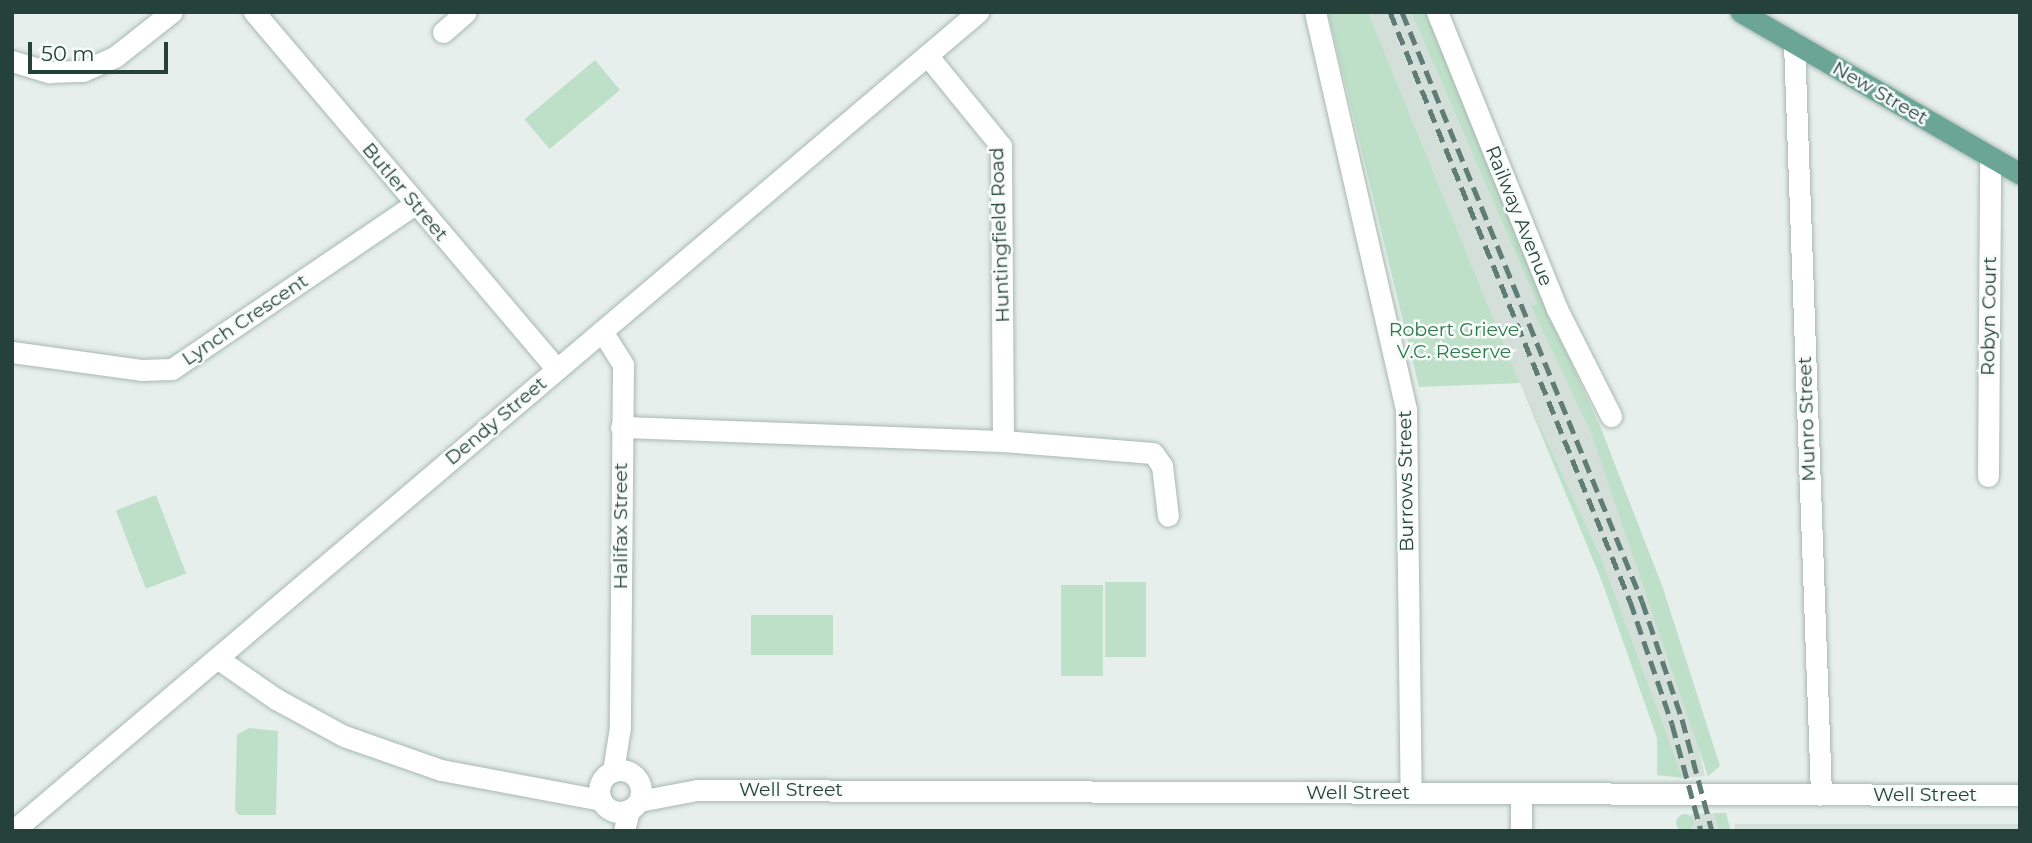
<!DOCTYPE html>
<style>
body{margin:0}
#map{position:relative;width:2032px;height:843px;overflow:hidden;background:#e6efeb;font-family:Montserrat,sans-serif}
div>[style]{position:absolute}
.built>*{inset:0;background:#d4dfda;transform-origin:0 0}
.green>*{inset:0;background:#bfe0c8;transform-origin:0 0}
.round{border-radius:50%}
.roads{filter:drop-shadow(0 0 2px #a8b8b2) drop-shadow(0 0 2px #a8b8b2)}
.minor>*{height:21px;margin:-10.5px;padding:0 10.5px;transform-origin:10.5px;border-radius:10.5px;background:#fff}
.minor>.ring{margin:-10.5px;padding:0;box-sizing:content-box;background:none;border:21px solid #fff;border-radius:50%}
.major>*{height:21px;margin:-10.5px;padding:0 10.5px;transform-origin:10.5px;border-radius:10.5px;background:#6aa596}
.rail>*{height:5px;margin-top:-2.5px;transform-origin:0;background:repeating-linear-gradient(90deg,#5f7d75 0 14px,transparent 0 21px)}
span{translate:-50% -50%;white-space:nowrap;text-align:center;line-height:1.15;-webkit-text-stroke:5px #f7fbf9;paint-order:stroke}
.street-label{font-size:19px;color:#24423a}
.park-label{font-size:19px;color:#2d7a4b}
.frame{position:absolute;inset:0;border:14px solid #24423a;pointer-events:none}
.scale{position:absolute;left:28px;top:42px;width:140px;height:32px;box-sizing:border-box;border:4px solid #24423a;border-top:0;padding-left:9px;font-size:21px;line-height:24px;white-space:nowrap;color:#24423a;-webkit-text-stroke:5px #f7fbf9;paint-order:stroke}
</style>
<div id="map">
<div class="built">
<div style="clip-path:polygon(1368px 12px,1411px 12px,1537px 303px,1532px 306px,1591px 433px,1691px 716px,1705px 776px,1683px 778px,1601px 557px,1520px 383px)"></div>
<div style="clip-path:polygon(1714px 813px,1719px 831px,1694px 831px,1691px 814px)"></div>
<div style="left:1735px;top:824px;width:285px;height:7px"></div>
</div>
<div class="green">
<div style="clip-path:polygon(1328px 12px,1368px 12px,1520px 383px,1601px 557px,1683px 778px,1657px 775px,1657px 738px,1601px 579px,1520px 383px,1419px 387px)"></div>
<div style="clip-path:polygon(1411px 12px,1428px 12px,1545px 305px,1600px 426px,1663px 588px,1720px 766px,1708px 776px,1591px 433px,1531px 306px,1537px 303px)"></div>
<div style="left:595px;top:60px;width:39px;height:92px;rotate:50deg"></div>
<div style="left:156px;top:495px;width:84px;height:43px;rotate:69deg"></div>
<div style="left:1146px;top:582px;width:75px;height:41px;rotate:90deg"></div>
<div style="left:1061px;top:585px;width:42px;height:91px"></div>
<div style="left:751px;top:615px;width:82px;height:40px"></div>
<div style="clip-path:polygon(249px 728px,278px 731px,276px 815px,239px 815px,235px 810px,237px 735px)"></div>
<div style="clip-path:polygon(1714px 813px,1726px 813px,1731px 831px,1719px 831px)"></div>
<div class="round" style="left:1676px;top:814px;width:18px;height:18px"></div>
</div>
<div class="roads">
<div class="minor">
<div style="left:254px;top:12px;width:468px;rotate:49.7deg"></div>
<div style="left:1315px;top:12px;width:408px;rotate:77.1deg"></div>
<div style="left:1406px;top:410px;width:383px;rotate:89.3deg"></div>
<div style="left:1437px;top:12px;width:320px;rotate:68deg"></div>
<div style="left:1557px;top:309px;width:120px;rotate:63.2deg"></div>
<div style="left:443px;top:32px;width:30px;rotate:-41deg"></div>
<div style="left:1794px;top:43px;width:752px;rotate:87.94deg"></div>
<div style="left:12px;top:61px;width:39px;rotate:17deg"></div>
<div style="left:49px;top:72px;width:34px;rotate:-2deg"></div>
<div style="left:83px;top:71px;width:36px;rotate:-24deg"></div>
<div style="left:116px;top:56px;width:71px;rotate:-38.2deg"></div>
<div style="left:602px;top:331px;width:40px;rotate:58deg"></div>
<div style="left:623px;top:365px;width:362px;rotate:90.5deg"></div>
<div style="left:620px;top:727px;width:45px;rotate:99deg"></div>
<div style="left:12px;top:352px;width:130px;rotate:7.9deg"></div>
<div style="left:141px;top:370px;width:31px;rotate:-2deg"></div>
<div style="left:172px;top:369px;width:294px;rotate:-34.2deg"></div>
<div style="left:621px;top:427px;width:382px;rotate:2.1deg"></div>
<div style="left:1003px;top:441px;width:295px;rotate:-90.4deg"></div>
<div style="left:1001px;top:146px;width:117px;rotate:-129.1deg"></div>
<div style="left:1003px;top:441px;width:150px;rotate:4.6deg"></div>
<div style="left:1153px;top:453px;width:16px;rotate:55deg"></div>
<div style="left:1162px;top:466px;width:50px;rotate:83.2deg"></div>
<div style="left:1988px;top:476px;width:319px;rotate:-89.6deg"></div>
<div style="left:217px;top:658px;width:72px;rotate:34.8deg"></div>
<div style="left:276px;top:699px;width:77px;rotate:28.6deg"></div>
<div style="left:344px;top:736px;width:103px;rotate:19.3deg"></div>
<div style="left:441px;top:770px;width:163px;rotate:10.6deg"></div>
<div class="ring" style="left:599px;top:770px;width:21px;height:21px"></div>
<div style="left:639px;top:801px;width:59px;rotate:-10.7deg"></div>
<div style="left:697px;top:790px;width:1323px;rotate:0.22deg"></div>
<div style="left:13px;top:831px;width:1266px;rotate:-40.32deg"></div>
<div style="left:624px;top:831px;width:22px;rotate:-77deg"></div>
<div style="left:1521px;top:831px;width:37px;rotate:-90deg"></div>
</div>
<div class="major">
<div style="left:1741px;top:12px;width:323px;rotate:30.1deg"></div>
</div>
</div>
<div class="rail">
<div style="left:1390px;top:12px;width:636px;rotate:67.83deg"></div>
<div style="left:1630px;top:601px;width:130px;rotate:71.1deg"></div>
<div style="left:1672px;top:724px;width:111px;rotate:74.8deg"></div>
<div style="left:1402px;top:12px;width:636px;rotate:67.83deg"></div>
<div style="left:1642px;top:601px;width:125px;rotate:71.3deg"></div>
<div style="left:1682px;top:719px;width:116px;rotate:75deg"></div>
</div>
<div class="street-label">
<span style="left:1880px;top:93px;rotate:30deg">New Street</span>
<span style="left:405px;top:192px;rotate:50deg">Butler Street</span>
<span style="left:1519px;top:216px;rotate:68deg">Railway Avenue</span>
<span style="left:1000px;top:235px;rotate:-92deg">Huntingfield Road</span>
<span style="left:1989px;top:316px;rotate:-89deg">Robyn Court</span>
<span style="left:245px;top:320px;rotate:-34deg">Lynch Crescent</span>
<span style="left:1807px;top:419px;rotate:-92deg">Munro Street</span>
<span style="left:496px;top:421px;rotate:-40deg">Dendy Street</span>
<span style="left:1406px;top:481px;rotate:-91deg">Burrows Street</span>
<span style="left:621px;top:526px;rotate:-90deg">Halifax Street</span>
<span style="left:791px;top:790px">Well Street</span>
<span style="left:1358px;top:793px">Well Street</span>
<span style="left:1925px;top:795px">Well Street</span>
</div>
<div class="park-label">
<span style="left:1454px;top:341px">Robert Grieve<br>V.C. Reserve</span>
</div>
<div class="frame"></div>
<div class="scale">50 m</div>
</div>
